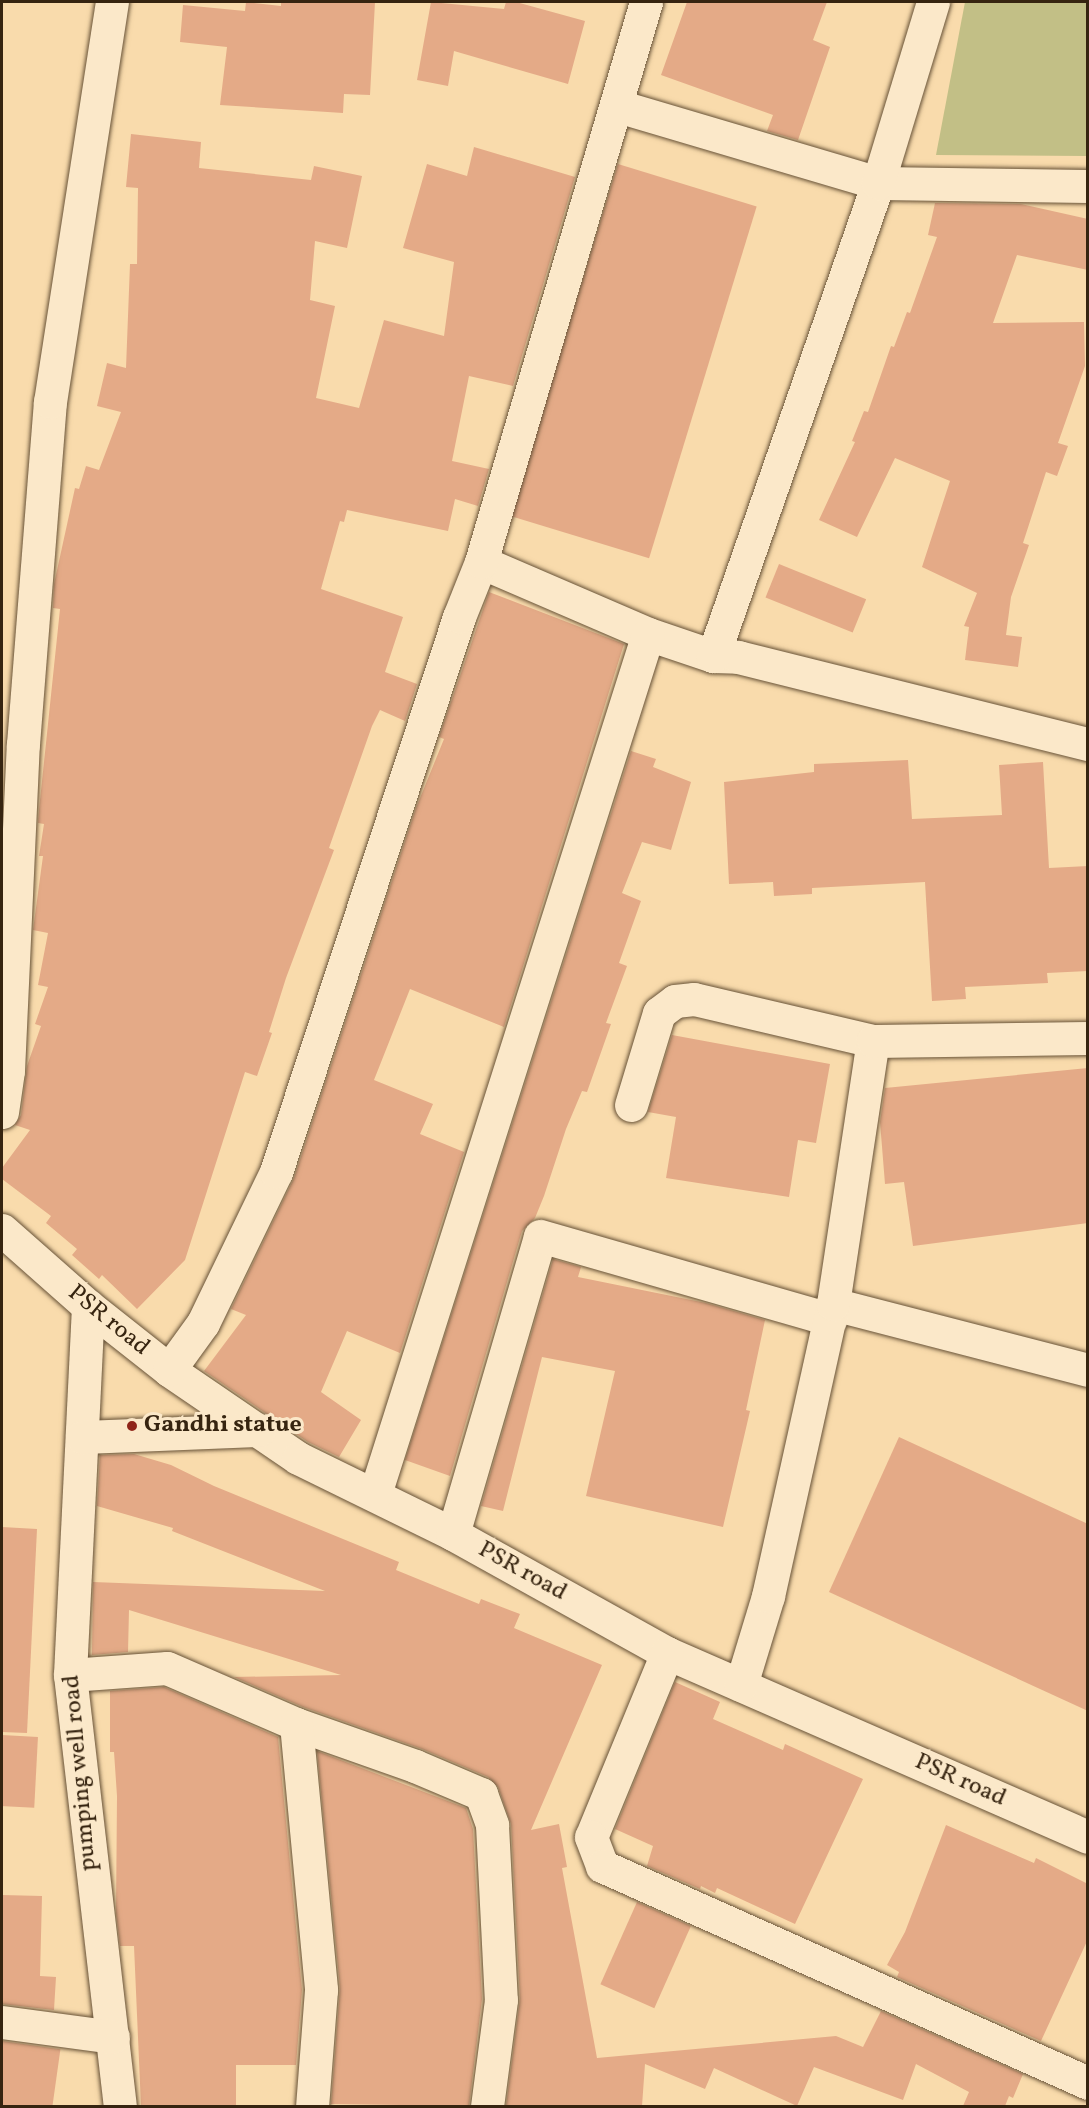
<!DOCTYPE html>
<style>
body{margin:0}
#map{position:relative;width:1089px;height:2108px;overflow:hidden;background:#f9dbac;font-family:Vollkorn,serif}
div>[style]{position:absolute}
.green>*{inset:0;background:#c2bf86}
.building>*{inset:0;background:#e4aa87;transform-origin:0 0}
.roads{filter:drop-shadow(0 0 2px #675237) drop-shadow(0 0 2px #675237)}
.minor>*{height:33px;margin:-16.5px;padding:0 16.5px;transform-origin:16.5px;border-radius:16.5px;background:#fbe8c9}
.dots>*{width:16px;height:16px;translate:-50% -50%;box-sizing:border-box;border:3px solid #fbe8c9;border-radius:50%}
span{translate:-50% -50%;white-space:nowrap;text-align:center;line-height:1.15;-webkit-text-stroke:6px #fbe8c9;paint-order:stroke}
.street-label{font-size:24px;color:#362410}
.poi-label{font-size:24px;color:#362410;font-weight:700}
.left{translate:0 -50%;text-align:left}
.frame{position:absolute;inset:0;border:3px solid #362410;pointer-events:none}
</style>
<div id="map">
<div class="green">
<div style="clip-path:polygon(965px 2px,1087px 2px,1087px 156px,936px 155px)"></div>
</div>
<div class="building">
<div style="clip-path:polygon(246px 2px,281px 6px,281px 2px,375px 2px,370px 95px,344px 94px,343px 113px,220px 105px,227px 47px,180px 42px,183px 5px,245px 11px)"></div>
<div style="clip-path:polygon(431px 2px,504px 9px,506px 2px,516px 2px,585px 21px,568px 84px,454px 51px,448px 86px,417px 80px)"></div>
<div style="clip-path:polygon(687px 2px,827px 2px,813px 40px,830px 47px,798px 140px,767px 131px,773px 115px,661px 75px)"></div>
<div style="clip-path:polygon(131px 134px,201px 142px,199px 168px,311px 180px,314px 166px,362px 176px,347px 248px,315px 241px,310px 300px,335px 306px,316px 398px,359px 408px,384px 320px,444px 336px,454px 262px,403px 248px,427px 164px,467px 176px,474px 147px,575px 177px,513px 386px,469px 376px,452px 461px,489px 469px,478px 506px,455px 499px,448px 531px,347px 510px,344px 522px,340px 521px,321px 589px,403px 617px,385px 672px,417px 684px,405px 721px,380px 710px,372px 726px,329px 848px,334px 850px,286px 978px,269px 1032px,272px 1033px,257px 1076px,245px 1072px,185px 1260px,137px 1309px,102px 1275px,99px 1279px,72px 1255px,77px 1249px,46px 1223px,51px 1216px,2px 1179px,2px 1168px,30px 1130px,15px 1125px,21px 1115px,27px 1066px,41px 1026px,35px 1024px,48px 987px,38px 985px,48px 933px,33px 930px,43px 856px,39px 856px,44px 824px,38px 823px,39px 810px,60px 609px,53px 608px,54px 584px,75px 488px,79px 489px,86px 466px,99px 470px,121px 412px,97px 406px,107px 363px,126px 368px,130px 264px,137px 264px,138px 188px,126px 187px)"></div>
<div style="left:618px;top:164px;width:145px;height:368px;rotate:17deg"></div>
<div style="clip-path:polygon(935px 203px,1021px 204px,1088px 219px,1088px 270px,1017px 255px,993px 323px,1084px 322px,1085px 366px,1058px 443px,1068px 446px,1057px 476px,1046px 472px,1023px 543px,1029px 545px,1011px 597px,1006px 635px,1022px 637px,1018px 667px,965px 660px,969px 627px,964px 626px,977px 593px,922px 567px,950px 481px,895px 458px,857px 537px,819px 520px,855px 442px,852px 441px,864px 411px,868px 412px,891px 346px,894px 347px,907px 312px,910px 313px,937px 237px,928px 235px)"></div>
<div style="left:779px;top:564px;width:94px;height:36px;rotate:22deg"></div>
<div style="clip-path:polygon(489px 592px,624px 644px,504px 1027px,410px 989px,374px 1080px,433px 1104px,420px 1134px,464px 1152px,400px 1353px,347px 1331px,321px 1392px,361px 1420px,339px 1457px,308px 1442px,204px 1371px,246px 1315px,231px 1309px,294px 1178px,416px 808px,444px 739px,439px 737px)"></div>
<div style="clip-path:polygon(631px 751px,656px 759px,653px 767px,691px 782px,671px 850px,642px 842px,622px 893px,641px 901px,619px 963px,627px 966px,606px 1023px,611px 1024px,587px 1092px,582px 1091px,566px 1129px,544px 1196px,535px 1218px,522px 1231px,450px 1476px,405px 1460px)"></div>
<div style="clip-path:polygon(908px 760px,912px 819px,1002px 815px,999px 765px,1043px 762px,1049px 868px,1088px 866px,1088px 971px,1047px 973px,1048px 983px,965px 987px,966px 999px,932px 1001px,925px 882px,812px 888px,812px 894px,774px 896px,773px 882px,729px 884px,724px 782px,814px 772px,814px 764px)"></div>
<div style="clip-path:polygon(672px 1035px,830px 1064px,816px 1143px,798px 1140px,789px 1197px,666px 1178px,676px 1117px,648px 1112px)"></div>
<div style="clip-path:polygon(1088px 1068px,1088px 1223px,913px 1246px,904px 1182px,885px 1184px,880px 1122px,885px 1088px)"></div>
<div style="clip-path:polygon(553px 1259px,581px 1267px,578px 1277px,706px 1303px,765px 1320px,746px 1410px,750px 1411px,723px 1527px,586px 1496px,615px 1371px,542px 1357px,503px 1511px,481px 1506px)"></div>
<div style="clip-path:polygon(899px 1437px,1088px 1524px,1088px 1711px,829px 1592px)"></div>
<div style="clip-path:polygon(134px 1454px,171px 1465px,214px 1486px,399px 1562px,396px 1570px,479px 1604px,481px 1599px,520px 1614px,514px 1628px,602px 1665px,531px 1830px,559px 1824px,567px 1867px,562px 1868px,597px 2058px,836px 2036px,863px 2047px,881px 2011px,1023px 2074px,1013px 2098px,1009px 2096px,1005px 2106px,963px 2106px,969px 2092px,916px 2064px,903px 2100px,814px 2067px,797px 2106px,714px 2068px,705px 2089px,645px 2064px,642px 2106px,506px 2106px,520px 1999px,511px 1824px,498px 1787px,488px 1777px,422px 1749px,303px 1707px,234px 1677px,341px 1675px,129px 1610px,128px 1652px,92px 1655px,93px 1582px,325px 1591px,172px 1531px,173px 1528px,97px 1506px,100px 1455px)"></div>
<div style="clip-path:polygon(2px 1527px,37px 1529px,27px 1733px,2px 1732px)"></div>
<div style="clip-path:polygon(675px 1682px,720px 1702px,713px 1719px,783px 1750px,785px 1744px,863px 1779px,795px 1924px,717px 1888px,715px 1893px,701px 1886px,700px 1889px,647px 1866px,653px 1846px,615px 1829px)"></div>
<div style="clip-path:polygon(164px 1687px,278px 1737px,302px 1990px,296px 2065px,236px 2065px,236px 2106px,141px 2106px,134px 1946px,120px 1946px,116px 1913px,117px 1796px,114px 1752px,110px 1752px,110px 1691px)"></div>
<div style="left:2px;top:1735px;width:36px;height:71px;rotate:3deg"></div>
<div style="clip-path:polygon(317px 1751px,466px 1808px,473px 1829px,482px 1999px,469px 2106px,331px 2104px,340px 1988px)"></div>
<div style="clip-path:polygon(946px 1825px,1034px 1863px,1036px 1858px,1088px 1884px,1088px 1939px,1041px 2041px,897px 1977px,899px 1972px,887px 1965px,905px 1932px)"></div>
<div style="clip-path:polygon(2px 1895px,42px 1896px,40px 1976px,56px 1977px,54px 2010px,2px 2004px)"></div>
<div style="left:637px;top:1902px;width:59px;height:90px;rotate:24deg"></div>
<div style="left:2px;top:2041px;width:59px;height:65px;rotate:8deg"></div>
</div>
<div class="roads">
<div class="minor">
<div style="left:618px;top:106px;width:271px;rotate:16.5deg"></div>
<div style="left:878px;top:183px;width:210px;rotate:0.8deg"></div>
<div style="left:481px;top:562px;width:182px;rotate:23.3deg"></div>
<div style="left:648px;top:634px;width:69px;rotate:18.7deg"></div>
<div style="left:713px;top:656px;width:25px;rotate:2deg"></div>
<div style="left:738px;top:657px;width:361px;rotate:14deg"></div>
<div style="left:713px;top:656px;width:501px;rotate:-70.77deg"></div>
<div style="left:878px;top:183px;width:189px;rotate:-73.1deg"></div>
<div style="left:631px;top:1105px;width:96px;rotate:-73.1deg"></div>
<div style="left:659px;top:1013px;width:20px;rotate:-37deg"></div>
<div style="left:675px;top:1001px;width:19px;rotate:-6deg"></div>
<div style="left:694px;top:999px;width:184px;rotate:13.2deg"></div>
<div style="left:2px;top:1112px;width:41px;rotate:-81.7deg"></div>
<div style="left:8px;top:1071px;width:327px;rotate:-87.4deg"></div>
<div style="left:23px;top:744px;width:343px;rotate:-85.5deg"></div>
<div style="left:50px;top:402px;width:405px;rotate:-81.2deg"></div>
<div style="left:2px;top:1230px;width:115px;rotate:41.5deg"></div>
<div style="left:88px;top:1306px;width:103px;rotate:38.3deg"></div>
<div style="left:169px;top:1370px;width:156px;rotate:34.3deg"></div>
<div style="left:298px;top:1458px;width:173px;rotate:26.1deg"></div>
<div style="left:453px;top:1534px;width:245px;rotate:29.1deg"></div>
<div style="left:667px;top:1653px;width:459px;rotate:23.6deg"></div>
<div style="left:833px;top:1304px;width:263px;rotate:14.5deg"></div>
<div style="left:88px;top:1306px;width:369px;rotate:92.8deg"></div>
<div style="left:70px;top:1675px;width:434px;rotate:83.4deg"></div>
<div style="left:169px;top:1370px;width:58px;rotate:-54.1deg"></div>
<div style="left:203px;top:1323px;width:168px;rotate:-64.2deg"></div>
<div style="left:276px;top:1172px;width:584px;rotate:-71.75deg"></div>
<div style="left:459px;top:617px;width:59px;rotate:-68.2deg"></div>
<div style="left:481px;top:562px;width:584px;rotate:-73.58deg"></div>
<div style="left:82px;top:1437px;width:177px;rotate:-2.3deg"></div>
<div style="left:375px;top:1494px;width:902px;rotate:-72.39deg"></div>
<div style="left:453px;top:1534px;width:310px;rotate:-73.7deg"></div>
<div style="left:540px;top:1236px;width:302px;rotate:16deg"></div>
<div style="left:667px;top:1653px;width:199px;rotate:112.4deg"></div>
<div style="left:591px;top:1837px;width:31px;rotate:69deg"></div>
<div style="left:602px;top:1866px;width:532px;rotate:24.06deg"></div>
<div style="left:70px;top:1675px;width:97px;rotate:-4.1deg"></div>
<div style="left:167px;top:1668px;width:141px;rotate:23.5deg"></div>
<div style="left:296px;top:1724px;width:126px;rotate:19.4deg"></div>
<div style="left:415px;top:1766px;width:72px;rotate:23deg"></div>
<div style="left:481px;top:1794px;width:33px;rotate:70deg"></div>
<div style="left:492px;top:1825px;width:175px;rotate:87.1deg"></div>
<div style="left:501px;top:2000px;width:107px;rotate:97.5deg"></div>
<div style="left:741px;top:1685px;width:93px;rotate:-73.1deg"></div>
<div style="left:768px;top:1596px;width:299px;rotate:-77.5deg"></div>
<div style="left:833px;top:1304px;width:266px;rotate:-81.4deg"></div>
<div style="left:873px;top:1041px;width:215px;rotate:-0.8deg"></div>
<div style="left:296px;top:1724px;width:267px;rotate:84.6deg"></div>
<div style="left:321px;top:1990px;width:116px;rotate:94.4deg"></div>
<div style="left:2px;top:2022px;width:112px;rotate:7.7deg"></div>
</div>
</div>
<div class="dots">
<div style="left:132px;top:1426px;background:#8f2418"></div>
</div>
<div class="street-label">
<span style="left:108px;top:1321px;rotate:39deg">PSR road</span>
<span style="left:522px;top:1572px;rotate:29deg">PSR road</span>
<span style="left:81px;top:1773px;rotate:-95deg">pumping well road</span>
<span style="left:960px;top:1781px;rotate:24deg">PSR road</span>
</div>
<div class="poi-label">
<span class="left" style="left:144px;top:1426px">Gandhi statue</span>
</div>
<div class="frame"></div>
</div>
